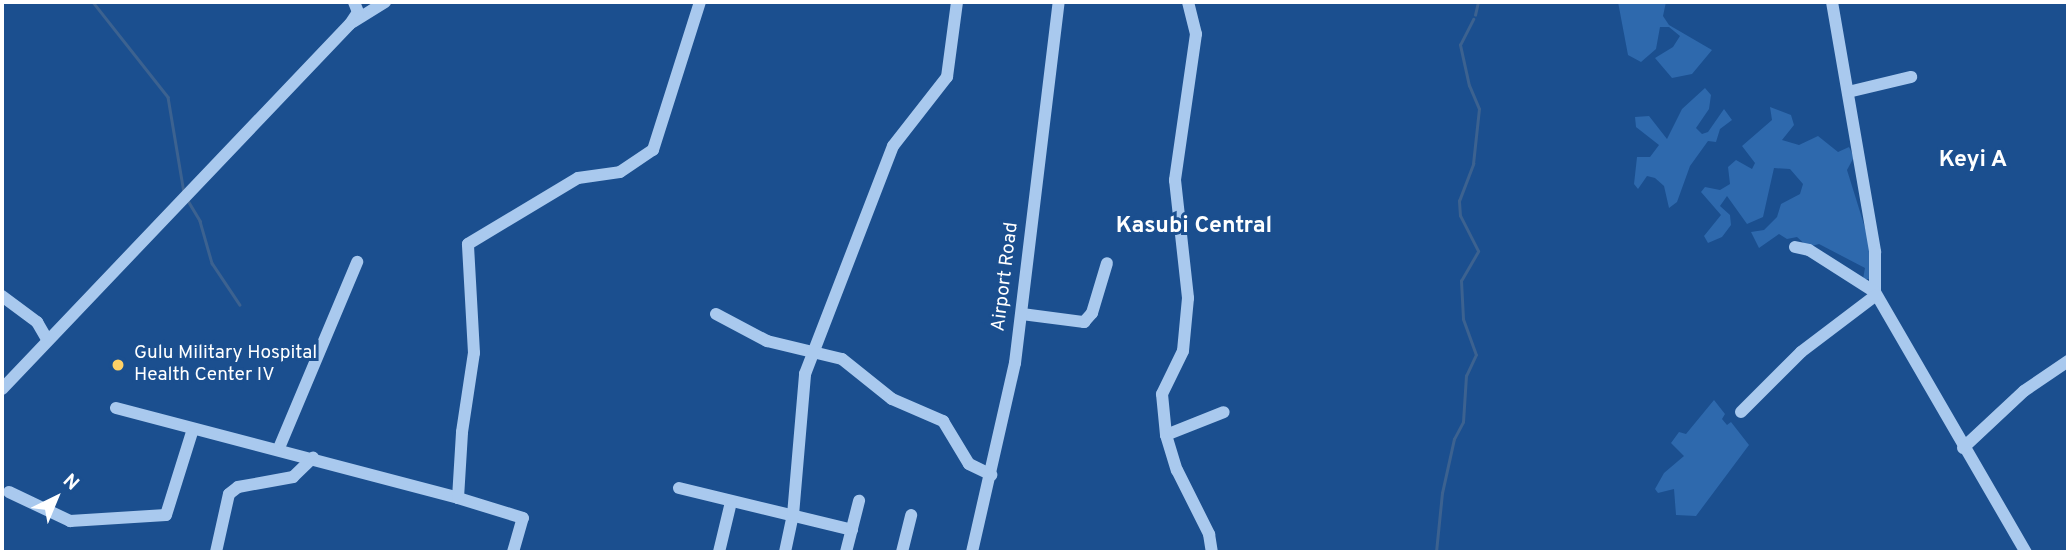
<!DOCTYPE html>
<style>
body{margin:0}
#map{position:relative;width:2070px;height:554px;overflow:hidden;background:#1b4f8f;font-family:Overpass,sans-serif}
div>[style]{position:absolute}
.green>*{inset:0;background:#2e69ad}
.stream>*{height:2.5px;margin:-1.25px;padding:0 1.25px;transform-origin:1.25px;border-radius:1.25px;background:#3c6290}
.minor>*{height:12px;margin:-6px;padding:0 6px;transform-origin:6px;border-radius:6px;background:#a9c9ee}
.dots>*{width:19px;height:19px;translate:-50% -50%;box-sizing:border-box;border:4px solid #1b4f8f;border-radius:50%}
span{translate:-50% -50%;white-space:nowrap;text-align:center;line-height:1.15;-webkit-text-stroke:6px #1b4f8f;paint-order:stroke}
.street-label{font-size:19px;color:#fff}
.poi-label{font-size:19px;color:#fff}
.left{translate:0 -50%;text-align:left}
.quarter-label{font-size:23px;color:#fff;font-weight:700}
.frame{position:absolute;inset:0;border:4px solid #fff;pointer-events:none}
.north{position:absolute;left:21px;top:463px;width:70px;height:70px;-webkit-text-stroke:5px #1b4f8f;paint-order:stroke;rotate:43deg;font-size:19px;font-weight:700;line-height:28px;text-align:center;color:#fff}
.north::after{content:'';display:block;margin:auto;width:24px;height:32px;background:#fff;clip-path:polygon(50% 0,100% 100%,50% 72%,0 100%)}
</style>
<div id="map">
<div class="green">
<div style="clip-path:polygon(1618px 2px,1666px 2px,1663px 16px,1669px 25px,1712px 50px,1692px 74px,1672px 78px,1655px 58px,1673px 47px,1680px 36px,1669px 27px,1660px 27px,1656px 49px,1641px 62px,1628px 55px)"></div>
<div style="clip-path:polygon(1705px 88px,1711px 95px,1709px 109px,1696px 128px,1702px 134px,1708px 132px,1724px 109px,1732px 120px,1720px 129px,1716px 142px,1708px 141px,1690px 166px,1677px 202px,1669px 208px,1664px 186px,1655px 178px,1647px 176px,1638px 189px,1634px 184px,1637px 157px,1650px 157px,1659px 145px,1636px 127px,1635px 117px,1649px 116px,1667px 139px,1682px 109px)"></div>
<div style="clip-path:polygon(1770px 107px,1791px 115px,1794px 125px,1782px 140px,1799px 145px,1818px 136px,1838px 152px,1849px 147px,1854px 157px,1847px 170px,1871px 247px,1871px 279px,1863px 279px,1865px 268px,1819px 244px,1808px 247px,1797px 237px,1787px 239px,1779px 234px,1759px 248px,1751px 232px,1764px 230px,1777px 217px,1781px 204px,1800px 194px,1803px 184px,1790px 169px,1774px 168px,1763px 217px,1747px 224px,1727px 196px,1720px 206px,1730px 215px,1731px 225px,1722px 237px,1708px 243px,1704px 236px,1721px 215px,1701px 192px,1705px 187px,1720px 190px,1730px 184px,1728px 167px,1736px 160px,1752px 169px,1755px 163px,1742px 146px,1772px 120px)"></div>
<div style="clip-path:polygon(1714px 400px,1725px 414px,1722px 419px,1727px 425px,1731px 422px,1749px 445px,1696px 516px,1676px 515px,1674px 489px,1658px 493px,1655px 489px,1664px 473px,1684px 456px,1671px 443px,1679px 432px,1686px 434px)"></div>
</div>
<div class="stream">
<div style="left:93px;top:2px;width:121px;rotate:51.7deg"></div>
<div style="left:168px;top:97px;width:97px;rotate:80.5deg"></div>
<div style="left:1475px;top:15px;width:13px;rotate:-77deg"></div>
<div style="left:187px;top:199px;width:26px;rotate:59deg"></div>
<div style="left:200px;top:221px;width:44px;rotate:74.1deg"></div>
<div style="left:212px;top:263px;width:50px;rotate:56.3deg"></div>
<div style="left:1436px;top:552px;width:59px;rotate:-84.2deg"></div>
<div style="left:1442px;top:493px;width:55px;rotate:-77.5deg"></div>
<div style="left:1454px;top:439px;width:19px;rotate:-62deg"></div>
<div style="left:1463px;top:422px;width:46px;rotate:-86.3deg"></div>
<div style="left:1466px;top:376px;width:23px;rotate:-65deg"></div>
<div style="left:1476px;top:355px;width:38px;rotate:-110deg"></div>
<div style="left:1463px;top:319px;width:38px;rotate:-93deg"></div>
<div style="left:1461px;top:281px;width:34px;rotate:-60deg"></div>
<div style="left:1478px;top:251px;width:39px;rotate:-117deg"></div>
<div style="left:1460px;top:216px;width:15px;rotate:-94deg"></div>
<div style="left:1459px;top:201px;width:40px;rotate:-69deg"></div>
<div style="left:1473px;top:164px;width:55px;rotate:-83.8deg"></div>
<div style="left:1479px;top:109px;width:25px;rotate:-113deg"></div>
<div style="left:1469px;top:86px;width:42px;rotate:-102.4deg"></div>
<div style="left:1460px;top:45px;width:29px;rotate:-63deg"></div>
</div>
<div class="minor">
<div style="left:1188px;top:2px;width:33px;rotate:76deg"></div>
<div style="left:1196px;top:34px;width:148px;rotate:98.2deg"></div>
<div style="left:1175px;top:180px;width:119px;rotate:83.7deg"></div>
<div style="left:1188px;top:298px;width:53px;rotate:95.4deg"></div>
<div style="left:1183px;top:351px;width:48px;rotate:116deg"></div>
<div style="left:1162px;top:394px;width:41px;rotate:84.4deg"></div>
<div style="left:1166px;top:435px;width:37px;rotate:73deg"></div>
<div style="left:1177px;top:470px;width:72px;rotate:63.4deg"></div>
<div style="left:1209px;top:534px;width:18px;rotate:81deg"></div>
<div style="left:1832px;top:2px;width:254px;rotate:80.2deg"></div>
<div style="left:1875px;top:252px;width:40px;rotate:90deg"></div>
<div style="left:1875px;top:292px;width:301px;rotate:59.9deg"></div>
<div style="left:353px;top:22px;width:38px;rotate:-32deg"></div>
<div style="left:1848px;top:92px;width:65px;rotate:-13.4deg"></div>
<div style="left:1795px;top:247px;width:14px;rotate:12deg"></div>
<div style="left:1809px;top:250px;width:78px;rotate:32.5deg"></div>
<div style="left:2px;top:296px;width:44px;rotate:36.6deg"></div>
<div style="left:37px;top:322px;width:20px;rotate:60deg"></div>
<div style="left:716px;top:314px;width:58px;rotate:27.9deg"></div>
<div style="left:767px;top:341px;width:77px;rotate:13.5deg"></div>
<div style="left:842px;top:359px;width:64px;rotate:38.7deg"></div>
<div style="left:892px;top:399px;width:56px;rotate:23.3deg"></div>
<div style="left:943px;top:421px;width:50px;rotate:58.8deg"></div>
<div style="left:969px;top:464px;width:25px;rotate:26deg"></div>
<div style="left:1022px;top:314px;width:63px;rotate:7.4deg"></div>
<div style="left:1084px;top:322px;width:12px;rotate:-48deg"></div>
<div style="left:1092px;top:313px;width:52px;rotate:-73.3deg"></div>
<div style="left:2px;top:389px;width:504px;rotate:-46.37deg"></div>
<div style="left:350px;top:24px;width:14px;rotate:-56deg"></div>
<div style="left:358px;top:12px;width:11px;rotate:-112deg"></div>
<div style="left:116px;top:408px;width:354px;rotate:14.7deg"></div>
<div style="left:1741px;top:412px;width:85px;rotate:-45deg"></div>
<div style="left:1801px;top:352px;width:94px;rotate:-37.2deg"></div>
<div style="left:1166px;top:435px;width:62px;rotate:-21.6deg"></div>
<div style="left:279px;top:448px;width:202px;rotate:-67.2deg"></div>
<div style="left:1963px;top:448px;width:83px;rotate:-43.1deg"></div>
<div style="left:2024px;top:391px;width:53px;rotate:-34.3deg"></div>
<div style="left:679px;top:488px;width:178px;rotate:13.6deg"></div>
<div style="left:9px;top:492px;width:68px;rotate:25.4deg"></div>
<div style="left:70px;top:521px;width:96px;rotate:-3.6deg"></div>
<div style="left:166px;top:515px;width:90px;rotate:-72.6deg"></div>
<div style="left:216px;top:552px;width:59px;rotate:-77.4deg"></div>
<div style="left:229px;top:494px;width:11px;rotate:-38deg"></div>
<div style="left:238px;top:487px;width:56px;rotate:-10.3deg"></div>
<div style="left:293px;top:477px;width:28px;rotate:-44deg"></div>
<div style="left:513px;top:552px;width:35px;rotate:-74deg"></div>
<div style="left:523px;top:518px;width:68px;rotate:-162.9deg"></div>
<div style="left:458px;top:498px;width:66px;rotate:-86.5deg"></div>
<div style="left:462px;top:432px;width:80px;rotate:-81.4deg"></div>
<div style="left:474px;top:353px;width:109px;rotate:-93.2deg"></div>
<div style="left:468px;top:244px;width:128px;rotate:-31deg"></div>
<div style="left:578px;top:178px;width:42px;rotate:-8.1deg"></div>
<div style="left:620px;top:172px;width:40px;rotate:-34deg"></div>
<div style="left:653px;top:150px;width:155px;rotate:-72.4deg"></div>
<div style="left:719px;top:552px;width:51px;rotate:-76.5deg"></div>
<div style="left:785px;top:552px;width:38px;rotate:-78deg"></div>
<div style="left:793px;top:515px;width:142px;rotate:-85.1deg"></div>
<div style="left:805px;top:374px;width:244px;rotate:-68.9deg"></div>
<div style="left:893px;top:146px;width:88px;rotate:-52deg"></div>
<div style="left:947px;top:77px;width:76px;rotate:-82.4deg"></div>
<div style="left:846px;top:552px;width:53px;rotate:-75.7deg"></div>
<div style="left:902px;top:552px;width:38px;rotate:-76deg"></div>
<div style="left:972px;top:552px;width:194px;rotate:-77.2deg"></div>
<div style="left:1015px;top:363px;width:364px;rotate:-83.1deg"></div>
</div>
<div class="dots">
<div style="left:118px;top:365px;background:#ffd166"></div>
</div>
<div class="street-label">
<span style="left:1006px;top:277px;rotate:-83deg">Airport Road</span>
</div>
<div class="poi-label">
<span class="left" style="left:134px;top:365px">Gulu Military Hospital<br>Health Center IV</span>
</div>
<div class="quarter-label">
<span style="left:1973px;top:161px">Keyi A</span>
<span style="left:1194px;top:227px">Kasubi Central</span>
</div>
<div class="frame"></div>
<div class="north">N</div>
</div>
